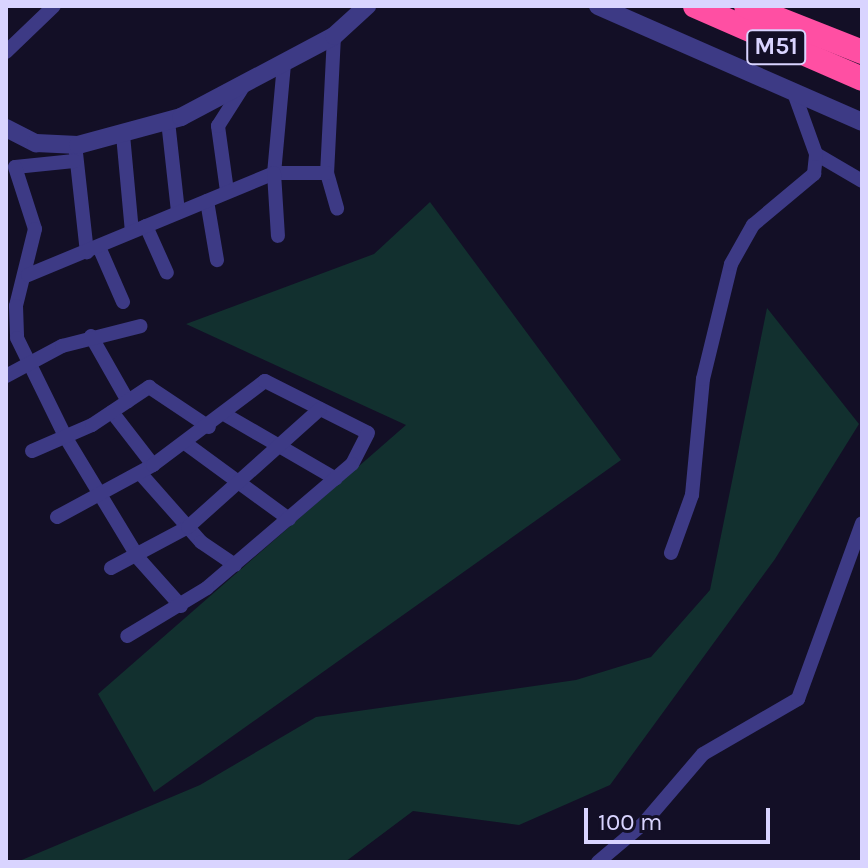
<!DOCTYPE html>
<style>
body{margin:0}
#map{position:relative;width:868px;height:868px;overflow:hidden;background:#130f26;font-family:Karla,sans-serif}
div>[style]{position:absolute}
.green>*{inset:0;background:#12302f}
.minor>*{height:14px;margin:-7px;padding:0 7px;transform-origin:7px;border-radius:7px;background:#3d3a85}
.tertiary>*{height:18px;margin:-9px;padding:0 9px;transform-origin:9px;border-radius:9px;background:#3d3a85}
.motorway>*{height:24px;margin:-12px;padding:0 12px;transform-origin:12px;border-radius:12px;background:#ff4fa3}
span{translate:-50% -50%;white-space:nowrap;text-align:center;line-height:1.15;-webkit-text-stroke:7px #130f26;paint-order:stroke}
.shield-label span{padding:2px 6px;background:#130f26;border:2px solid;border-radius:6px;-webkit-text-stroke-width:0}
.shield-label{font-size:24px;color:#d9d4ff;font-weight:700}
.frame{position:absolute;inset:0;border:8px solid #d9d4ff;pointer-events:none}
.scale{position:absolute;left:584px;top:808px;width:186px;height:36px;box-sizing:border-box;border:4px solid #d9d4ff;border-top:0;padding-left:10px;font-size:24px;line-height:28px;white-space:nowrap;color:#d9d4ff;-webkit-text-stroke:6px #130f26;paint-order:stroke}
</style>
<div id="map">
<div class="green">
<div style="clip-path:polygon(430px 202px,621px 460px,154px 792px,98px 694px,406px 425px,186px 324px,374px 254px)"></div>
<div style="clip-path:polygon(767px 308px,859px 424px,775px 559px,610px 785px,519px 825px,413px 811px,345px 862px,17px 862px,200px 785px,316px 717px,576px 680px,651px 657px,710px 590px)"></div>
</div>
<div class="minor">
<div style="left:334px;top:36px;width:137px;rotate:92.9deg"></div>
<div style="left:327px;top:173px;width:37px;rotate:74deg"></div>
<div style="left:6px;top:52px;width:66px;rotate:-43.8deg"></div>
<div style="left:284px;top:64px;width:109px;rotate:95.2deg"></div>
<div style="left:274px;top:173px;width:53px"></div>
<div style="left:168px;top:121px;width:92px;rotate:83.7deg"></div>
<div style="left:123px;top:135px;width:97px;rotate:84.7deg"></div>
<div style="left:76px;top:153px;width:100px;rotate:83.7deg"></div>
<div style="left:816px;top:154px;width:53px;rotate:30.4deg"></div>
<div style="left:74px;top:161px;width:59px;rotate:174.2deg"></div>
<div style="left:15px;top:167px;width:65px;rotate:72.1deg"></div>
<div style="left:35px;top:229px;width:79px;rotate:103.9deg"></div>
<div style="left:16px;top:306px;width:32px;rotate:88deg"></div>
<div style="left:17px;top:338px;width:111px;rotate:63.9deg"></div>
<div style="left:66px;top:438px;width:141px;rotate:58.9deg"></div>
<div style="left:139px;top:559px;width:63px;rotate:48.2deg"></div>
<div style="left:227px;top:191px;width:66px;rotate:-97.9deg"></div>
<div style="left:218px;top:126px;width:49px;rotate:-57.6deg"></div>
<div style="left:207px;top:201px;width:60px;rotate:80.4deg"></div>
<div style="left:146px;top:226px;width:51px;rotate:65.9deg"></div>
<div style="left:99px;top:247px;width:60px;rotate:66.4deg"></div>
<div style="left:28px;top:275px;width:266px;rotate:-22.5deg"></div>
<div style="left:274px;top:173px;width:63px;rotate:86.4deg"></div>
<div style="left:91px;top:336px;width:75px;rotate:60.4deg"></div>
<div style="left:6px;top:376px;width:64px;rotate:-28.2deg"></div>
<div style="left:62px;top:346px;width:81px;rotate:-14.2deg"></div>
<div style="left:112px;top:412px;width:67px;rotate:52.3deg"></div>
<div style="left:224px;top:414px;width:129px;rotate:30.1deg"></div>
<div style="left:185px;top:443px;width:129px;rotate:36.2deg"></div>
<div style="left:32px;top:451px;width:65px;rotate:-23.4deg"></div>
<div style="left:92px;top:425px;width:69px;rotate:-33.7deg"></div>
<div style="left:149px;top:387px;width:72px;rotate:33.7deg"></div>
<div style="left:140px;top:473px;width:92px;rotate:48.5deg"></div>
<div style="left:201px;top:542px;width:41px;rotate:34.1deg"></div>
<div style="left:57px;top:517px;width:109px;rotate:-28.4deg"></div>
<div style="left:153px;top:465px;width:140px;rotate:-36.9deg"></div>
<div style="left:265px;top:381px;width:115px;rotate:26.8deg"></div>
<div style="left:368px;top:433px;width:35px;rotate:117deg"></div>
<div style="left:352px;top:464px;width:191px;rotate:139.5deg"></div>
<div style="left:207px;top:588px;width:93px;rotate:149deg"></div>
<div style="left:671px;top:553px;width:62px;rotate:-70.1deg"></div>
<div style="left:692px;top:495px;width:117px;rotate:-84.6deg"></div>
<div style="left:703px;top:379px;width:118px;rotate:-76.3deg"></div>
<div style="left:731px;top:264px;width:45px;rotate:-60.6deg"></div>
<div style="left:753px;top:225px;width:80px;rotate:-39.9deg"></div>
<div style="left:814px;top:174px;width:20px;rotate:-84deg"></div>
<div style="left:816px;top:154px;width:68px;rotate:-109.8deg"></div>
<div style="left:111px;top:568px;width:87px;rotate:-28deg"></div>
<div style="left:188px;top:527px;width:177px;rotate:-41.8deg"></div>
<div style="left:598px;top:862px;width:59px;rotate:-40.2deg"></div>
<div style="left:643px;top:824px;width:92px;rotate:-49.4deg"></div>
<div style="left:703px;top:754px;width:110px;rotate:-30.1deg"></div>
<div style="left:798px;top:699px;width:187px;rotate:-70deg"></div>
</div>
<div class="tertiary">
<div style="left:598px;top:6px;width:288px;rotate:23.7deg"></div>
<div style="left:6px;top:128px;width:34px;rotate:27deg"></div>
<div style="left:36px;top:143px;width:42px;rotate:2.7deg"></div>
<div style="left:78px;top:145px;width:107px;rotate:-15.2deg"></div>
<div style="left:181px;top:117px;width:173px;rotate:-27.9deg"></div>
<div style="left:334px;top:36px;width:45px;rotate:-42.3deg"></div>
</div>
<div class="motorway">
<div style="left:695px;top:6px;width:182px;rotate:23.6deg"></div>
<div style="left:746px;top:6px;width:125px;rotate:21.6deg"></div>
</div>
<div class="shield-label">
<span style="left:776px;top:47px">M51</span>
</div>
<div class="frame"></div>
<div class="scale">100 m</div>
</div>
